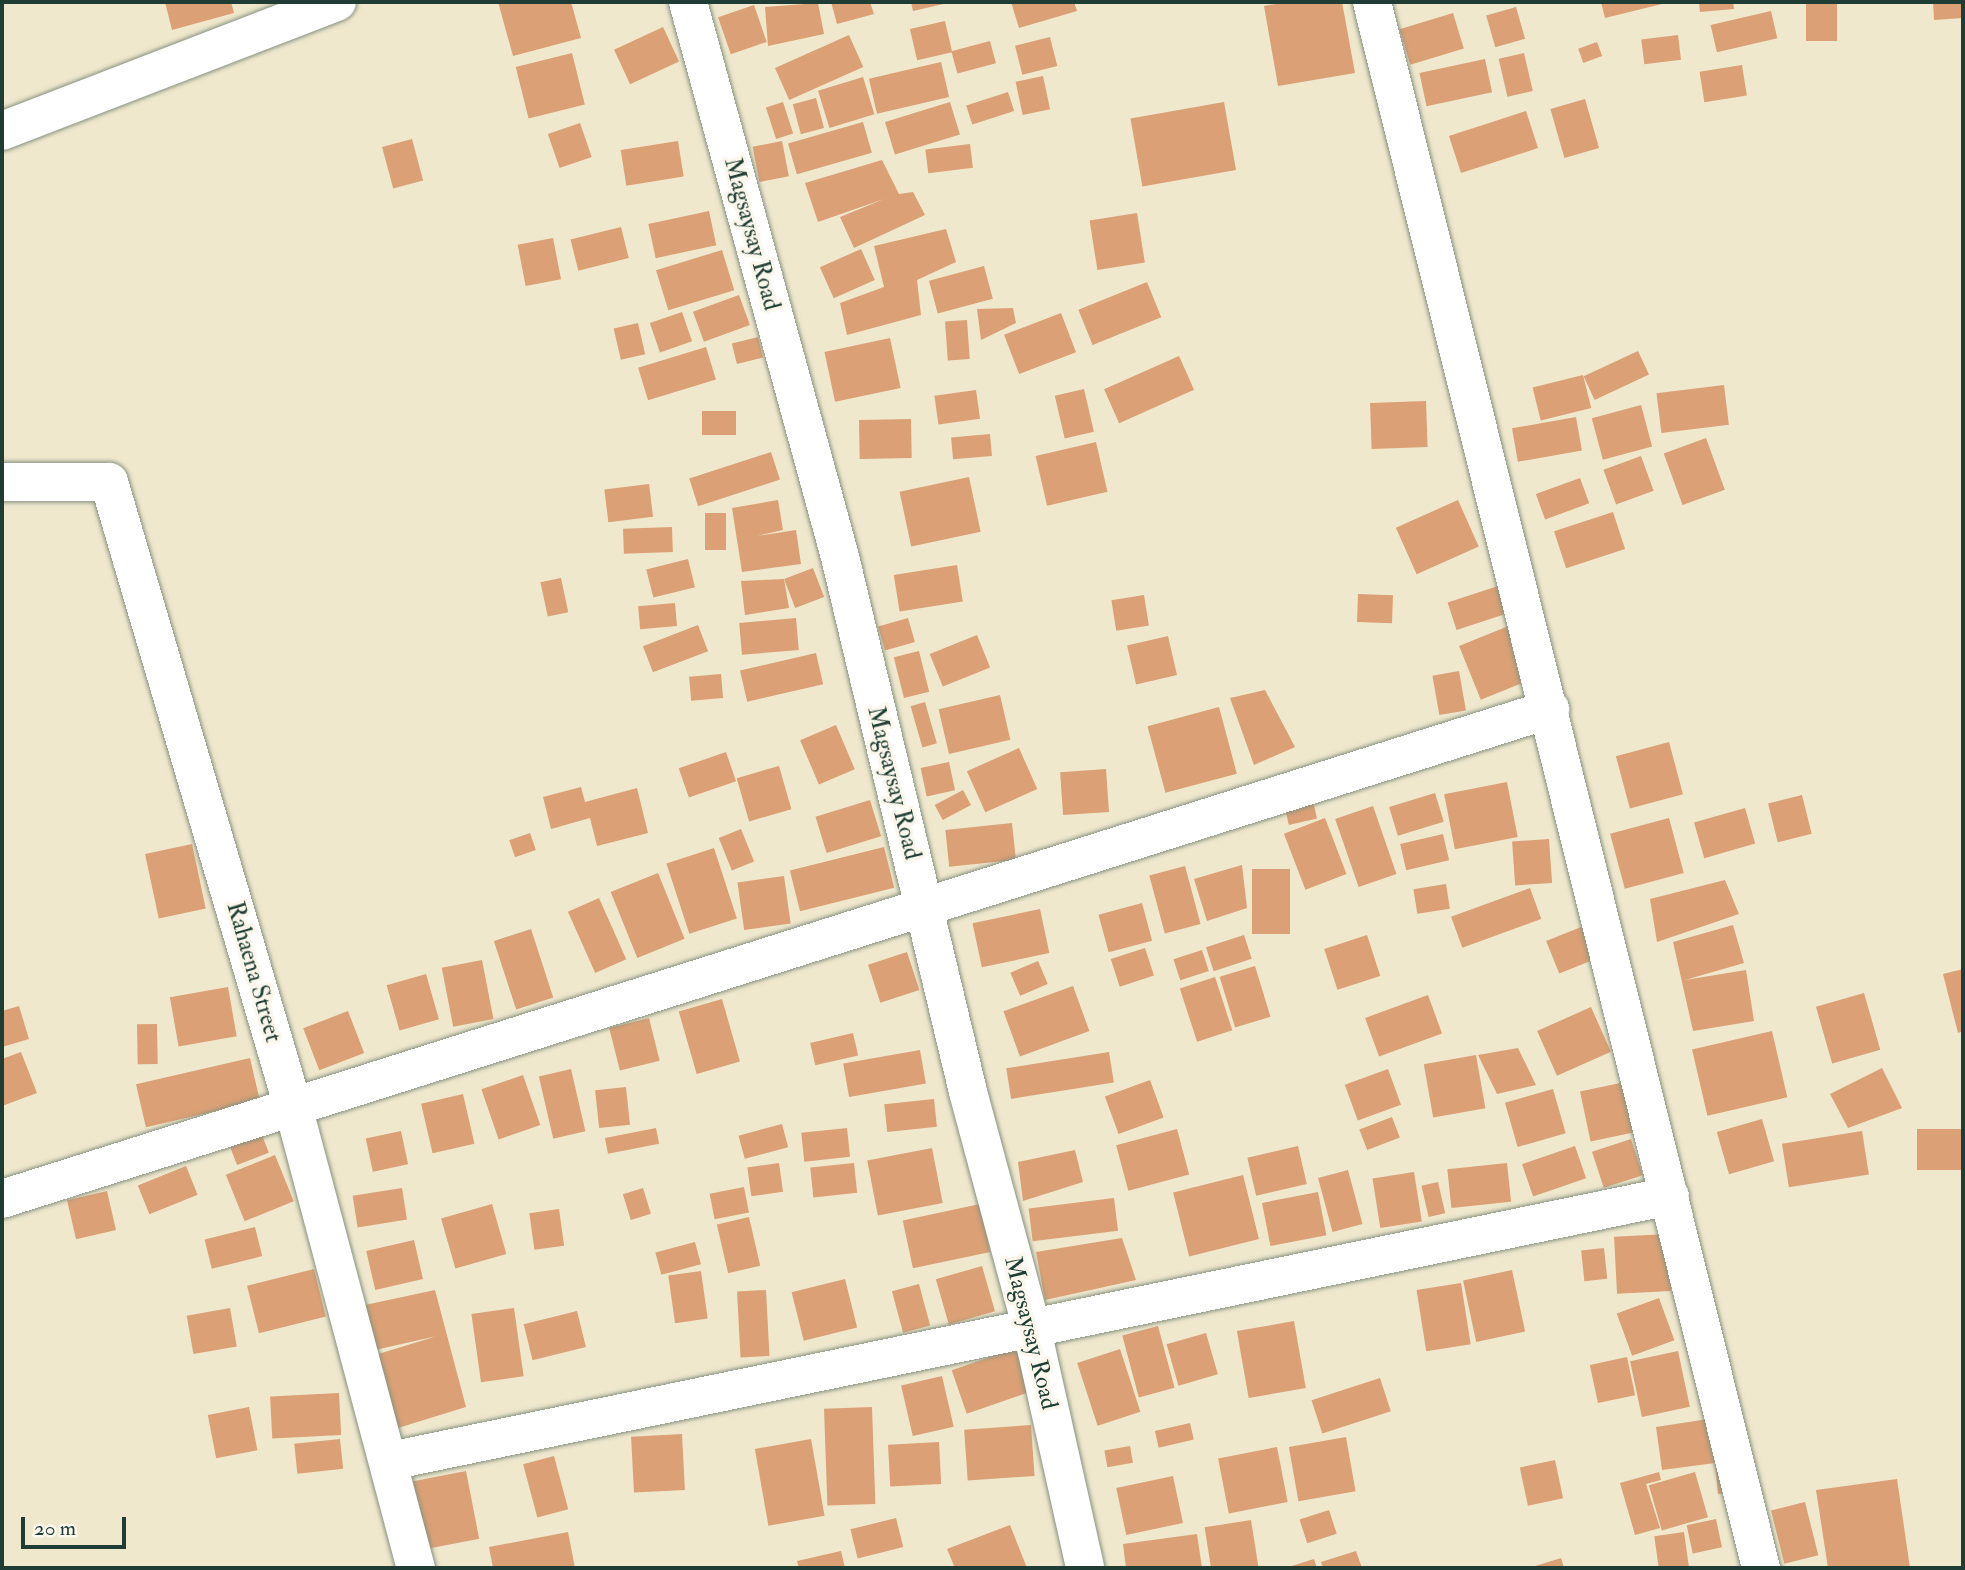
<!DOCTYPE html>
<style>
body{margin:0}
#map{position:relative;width:1965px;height:1570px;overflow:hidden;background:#efe8cd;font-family:"IM FELL Double Pica",serif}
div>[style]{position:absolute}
.building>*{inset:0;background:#dba075;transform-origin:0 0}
.roads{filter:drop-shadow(0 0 2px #879280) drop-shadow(0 0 2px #879280)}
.minor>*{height:38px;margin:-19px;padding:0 19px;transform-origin:19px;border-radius:19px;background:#fff}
span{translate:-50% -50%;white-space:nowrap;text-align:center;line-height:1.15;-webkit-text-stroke:7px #fbf7ec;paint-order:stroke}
.street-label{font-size:24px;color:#1f3d34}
.frame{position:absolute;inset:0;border:4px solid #1f3d34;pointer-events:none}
.scale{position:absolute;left:21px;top:1517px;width:105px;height:32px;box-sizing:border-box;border:4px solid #1f3d34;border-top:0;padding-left:9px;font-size:21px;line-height:24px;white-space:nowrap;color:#1f3d34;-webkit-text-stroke:5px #fbf7ec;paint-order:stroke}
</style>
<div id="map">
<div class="building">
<div style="clip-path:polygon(165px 2px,231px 2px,234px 13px,172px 30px)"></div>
<div style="clip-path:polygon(498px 2px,571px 2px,581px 38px,513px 56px)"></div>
<div style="clip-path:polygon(831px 2px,870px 2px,874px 14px,837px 24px)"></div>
<div style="clip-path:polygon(911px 2px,948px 2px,948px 3px,913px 11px)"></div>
<div style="clip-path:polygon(1011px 2px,1074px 2px,1077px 11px,1019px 28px)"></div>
<div style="clip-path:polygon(1286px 2px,1342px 2px,1355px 73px,1278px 86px,1264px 6px)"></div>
<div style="clip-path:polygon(1601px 2px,1662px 2px,1662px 4px,1605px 18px)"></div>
<div style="clip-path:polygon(1699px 2px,1733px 2px,1734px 9px,1700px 12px)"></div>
<div style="left:1806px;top:2px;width:31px;height:39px"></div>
<div style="clip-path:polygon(1933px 2px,1963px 2px,1963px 18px,1934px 20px)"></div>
<div style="clip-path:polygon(818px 3px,824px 34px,768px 46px,765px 7px)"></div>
<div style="left:754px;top:5px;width:39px;height:38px;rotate:71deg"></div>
<div style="left:1516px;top:7px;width:33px;height:31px;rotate:74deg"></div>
<div style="left:1771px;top:11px;width:28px;height:62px;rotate:77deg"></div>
<div style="left:1453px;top:13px;width:37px;height:56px;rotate:73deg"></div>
<div style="left:945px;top:21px;width:32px;height:36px;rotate:77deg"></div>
<div style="left:663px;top:27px;width:38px;height:54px;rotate:65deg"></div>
<div style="left:849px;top:35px;width:35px;height:81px;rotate:66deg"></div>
<div style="left:1678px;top:35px;width:25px;height:37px;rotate:83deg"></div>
<div style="left:1050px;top:37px;width:30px;height:36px;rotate:76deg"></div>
<div style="left:990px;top:41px;width:23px;height:40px;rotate:75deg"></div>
<div style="left:1597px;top:42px;width:15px;height:20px;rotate:70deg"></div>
<div style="left:572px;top:53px;width:53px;height:58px;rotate:76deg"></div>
<div style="left:1524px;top:53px;width:39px;height:26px;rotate:77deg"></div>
<div style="left:1485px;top:59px;width:34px;height:67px;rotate:78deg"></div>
<div style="left:941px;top:62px;width:36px;height:74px;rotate:77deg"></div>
<div style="left:1742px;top:65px;width:31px;height:43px;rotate:81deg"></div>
<div style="left:1043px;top:76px;width:34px;height:28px;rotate:78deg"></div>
<div style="left:863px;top:77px;width:39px;height:47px;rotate:73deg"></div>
<div style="left:1008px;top:92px;width:20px;height:44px;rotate:72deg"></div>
<div style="left:816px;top:98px;width:31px;height:24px;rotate:75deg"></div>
<div style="left:1585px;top:99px;width:51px;height:36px;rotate:74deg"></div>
<div style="left:783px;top:102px;width:33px;height:18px;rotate:72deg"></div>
<div style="left:950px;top:102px;width:34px;height:68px;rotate:73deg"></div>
<div style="left:1224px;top:102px;width:69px;height:95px;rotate:80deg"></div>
<div style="left:1526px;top:111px;width:39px;height:81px;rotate:72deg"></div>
<div style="left:863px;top:122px;width:32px;height:78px;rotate:74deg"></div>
<div style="left:580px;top:123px;width:36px;height:34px;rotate:71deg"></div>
<div style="left:412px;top:139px;width:43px;height:31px;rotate:75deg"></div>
<div style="left:678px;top:141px;width:36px;height:58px;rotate:81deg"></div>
<div style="left:782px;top:141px;width:36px;height:30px;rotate:79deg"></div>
<div style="left:970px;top:144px;width:24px;height:45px;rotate:83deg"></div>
<div style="clip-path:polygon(882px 160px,899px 194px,913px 192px,925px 215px,854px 248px,840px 217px,884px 199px,818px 222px,805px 183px)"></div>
<div style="left:709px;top:211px;width:35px;height:62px;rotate:78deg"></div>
<div style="left:1137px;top:213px;width:50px;height:48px;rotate:81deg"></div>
<div style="left:621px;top:227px;width:32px;height:52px;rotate:76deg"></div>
<div style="clip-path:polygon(946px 229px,956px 262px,917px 280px,921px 315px,847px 335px,840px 303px,884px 287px,874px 246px)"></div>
<div style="left:553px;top:238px;width:42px;height:36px;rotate:79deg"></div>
<div style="left:861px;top:249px;width:34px;height:45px;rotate:66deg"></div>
<div style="left:722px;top:250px;width:42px;height:69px;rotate:73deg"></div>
<div style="left:984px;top:266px;width:34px;height:57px;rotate:75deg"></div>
<div style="left:1147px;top:282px;width:38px;height:74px;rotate:68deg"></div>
<div style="left:739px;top:295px;width:32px;height:49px;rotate:70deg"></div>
<div style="clip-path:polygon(1013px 308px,1016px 323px,981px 340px,977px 309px)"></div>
<div style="left:682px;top:312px;width:31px;height:34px;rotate:71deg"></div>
<div style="left:1061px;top:313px;width:42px;height:61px;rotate:69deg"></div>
<div style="left:967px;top:320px;width:39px;height:22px;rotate:86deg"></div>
<div style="left:638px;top:323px;width:32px;height:25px;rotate:77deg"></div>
<div style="left:758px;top:337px;width:21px;height:27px;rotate:76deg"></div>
<div style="left:890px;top:338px;width:51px;height:67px;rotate:78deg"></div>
<div style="left:706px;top:347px;width:34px;height:71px;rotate:73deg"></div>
<div style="left:1638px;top:351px;width:26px;height:60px;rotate:65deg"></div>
<div style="left:1179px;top:356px;width:37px;height:82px;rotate:66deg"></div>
<div style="left:1583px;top:375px;width:34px;height:52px;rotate:76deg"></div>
<div style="left:1724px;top:385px;width:40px;height:68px;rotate:83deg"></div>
<div style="left:1084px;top:389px;width:44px;height:30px;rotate:77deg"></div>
<div style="left:976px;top:390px;width:29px;height:42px;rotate:82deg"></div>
<div style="left:1426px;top:401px;width:46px;height:56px;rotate:88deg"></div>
<div style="left:1641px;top:405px;width:43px;height:51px;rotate:75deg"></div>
<div style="left:702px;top:411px;width:34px;height:24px"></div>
<div style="left:1576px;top:417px;width:34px;height:65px;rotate:80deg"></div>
<div style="left:911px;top:419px;width:39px;height:52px;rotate:89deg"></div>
<div style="left:990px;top:434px;width:22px;height:39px;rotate:85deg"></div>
<div style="left:1706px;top:438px;width:55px;height:45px;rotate:70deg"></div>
<div style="left:1096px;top:442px;width:51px;height:62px;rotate:77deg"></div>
<div style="left:771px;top:452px;width:29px;height:86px;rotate:72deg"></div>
<div style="left:1641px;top:456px;width:37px;height:40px;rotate:70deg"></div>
<div style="left:969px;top:477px;width:56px;height:71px;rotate:78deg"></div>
<div style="left:1580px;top:478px;width:27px;height:47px;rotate:70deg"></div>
<div style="left:649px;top:484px;width:33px;height:45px;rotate:83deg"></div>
<div style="clip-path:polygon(778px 500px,783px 530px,757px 536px,796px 530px,801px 564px,742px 572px,732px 508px)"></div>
<div style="left:1458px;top:500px;width:51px;height:68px;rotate:66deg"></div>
<div style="left:1613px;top:512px;width:39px;height:62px;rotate:72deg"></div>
<div style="left:705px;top:513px;width:21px;height:37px"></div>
<div style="left:672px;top:527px;width:25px;height:49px;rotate:88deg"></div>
<div style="left:688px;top:559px;width:29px;height:43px;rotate:76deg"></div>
<div style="left:957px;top:565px;width:37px;height:64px;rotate:81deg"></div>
<div style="left:813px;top:568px;width:31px;height:31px;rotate:69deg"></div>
<div style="left:561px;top:578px;width:35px;height:21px;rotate:78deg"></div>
<div style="clip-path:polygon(784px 579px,789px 608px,745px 615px,741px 581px)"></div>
<div style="left:1498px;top:586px;width:29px;height:53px;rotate:72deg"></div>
<div style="left:1358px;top:594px;width:35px;height:28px;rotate:2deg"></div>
<div style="left:1144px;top:595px;width:31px;height:33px;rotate:81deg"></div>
<div style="left:675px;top:603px;width:23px;height:37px;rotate:85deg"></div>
<div style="left:796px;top:618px;width:32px;height:57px;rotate:85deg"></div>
<div style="left:908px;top:618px;width:25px;height:31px;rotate:74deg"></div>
<div style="left:698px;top:625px;width:28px;height:59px;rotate:69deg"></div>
<div style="left:1511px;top:625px;width:58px;height:56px;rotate:68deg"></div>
<div style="left:977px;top:635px;width:35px;height:51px;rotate:68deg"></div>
<div style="left:1168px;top:636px;width:40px;height:42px;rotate:77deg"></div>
<div style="left:919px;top:651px;width:42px;height:26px;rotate:76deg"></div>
<div style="left:816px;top:653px;width:32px;height:78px;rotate:77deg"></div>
<div style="left:1459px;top:671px;width:40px;height:27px;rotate:80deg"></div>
<div style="left:721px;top:674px;width:24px;height:32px;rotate:85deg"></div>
<div style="clip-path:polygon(1265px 690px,1295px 747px,1254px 765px,1230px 698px)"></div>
<div style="left:1000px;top:695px;width:46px;height:63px;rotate:77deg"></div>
<div style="left:925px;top:702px;width:43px;height:15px;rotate:74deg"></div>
<div style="left:1219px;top:707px;width:69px;height:74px;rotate:75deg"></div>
<div style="left:836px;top:725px;width:48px;height:39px;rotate:67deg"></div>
<div style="left:1669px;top:742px;width:54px;height:55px;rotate:75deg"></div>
<div style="left:1019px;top:748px;width:45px;height:57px;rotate:66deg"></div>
<div style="left:726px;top:752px;width:31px;height:50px;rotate:71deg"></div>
<div style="left:949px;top:762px;width:29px;height:29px;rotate:78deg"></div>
<div style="left:779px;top:766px;width:45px;height:44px;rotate:74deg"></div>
<div style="left:1106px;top:769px;width:43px;height:46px;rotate:86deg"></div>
<div style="left:1507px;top:782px;width:56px;height:64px;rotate:79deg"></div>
<div style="clip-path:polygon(581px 787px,585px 802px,637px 788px,648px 833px,597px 846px,590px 818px,551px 829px,543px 797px)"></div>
<div style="left:963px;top:790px;width:17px;height:32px;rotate:62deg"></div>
<div style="left:1435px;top:793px;width:30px;height:48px;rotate:73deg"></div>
<div style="left:1802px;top:795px;width:40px;height:35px;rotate:76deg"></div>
<div style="left:870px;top:800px;width:38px;height:57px;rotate:73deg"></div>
<div style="left:1313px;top:801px;width:18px;height:29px;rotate:77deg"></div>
<div style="left:1373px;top:806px;width:72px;height:40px;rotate:71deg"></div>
<div style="left:1745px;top:808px;width:37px;height:53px;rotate:74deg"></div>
<div style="left:1325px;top:818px;width:60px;height:44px;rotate:69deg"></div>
<div style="left:1669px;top:818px;width:57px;height:61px;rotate:75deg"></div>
<div style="left:1012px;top:823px;width:37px;height:67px;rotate:84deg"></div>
<div style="left:741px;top:829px;width:35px;height:24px;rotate:68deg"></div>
<div style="left:530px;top:833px;width:18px;height:22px;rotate:71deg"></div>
<div style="left:1443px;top:834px;width:27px;height:44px;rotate:77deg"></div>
<div style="left:1549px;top:839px;width:44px;height:37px;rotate:86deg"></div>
<div style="left:192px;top:844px;width:66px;height:48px;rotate:78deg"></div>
<div style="left:884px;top:847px;width:42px;height:97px;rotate:76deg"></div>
<div style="left:714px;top:848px;width:74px;height:50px;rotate:72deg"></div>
<div style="clip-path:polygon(1242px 865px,1247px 908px,1207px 921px,1194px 879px)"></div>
<div style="left:1185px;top:866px;width:60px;height:37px;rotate:75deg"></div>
<div style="left:1252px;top:869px;width:38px;height:65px"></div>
<div style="left:658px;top:873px;width:71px;height:51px;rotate:68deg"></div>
<div style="left:784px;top:876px;width:48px;height:47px;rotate:82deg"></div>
<div style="clip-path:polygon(1725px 880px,1739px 914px,1657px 942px,1650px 899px)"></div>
<div style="left:1446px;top:884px;width:25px;height:33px;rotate:81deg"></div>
<div style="left:1530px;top:888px;width:33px;height:84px;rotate:70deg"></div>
<div style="left:599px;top:898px;width:67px;height:34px;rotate:66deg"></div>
<div style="left:1142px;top:903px;width:39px;height:45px;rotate:75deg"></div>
<div style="left:1040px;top:909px;width:45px;height:69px;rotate:78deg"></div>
<div style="left:1586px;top:925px;width:35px;height:43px;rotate:68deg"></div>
<div style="clip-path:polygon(1733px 925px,1744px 963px,1685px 980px,1746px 970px,1754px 1021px,1693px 1031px,1673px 942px)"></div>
<div style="left:531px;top:929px;width:72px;height:39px;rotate:72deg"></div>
<div style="left:1244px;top:935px;width:25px;height:40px;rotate:72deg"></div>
<div style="left:1367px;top:935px;width:43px;height:45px;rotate:72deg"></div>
<div style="left:1145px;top:948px;width:29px;height:36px;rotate:72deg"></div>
<div style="left:1202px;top:950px;width:22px;height:30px;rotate:72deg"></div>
<div style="left:907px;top:952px;width:40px;height:41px;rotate:72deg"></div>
<div style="left:482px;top:960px;width:60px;height:41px;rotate:79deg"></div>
<div style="left:1038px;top:961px;width:25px;height:30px;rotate:67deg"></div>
<div style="left:1255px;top:966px;width:53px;height:37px;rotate:73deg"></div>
<div style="clip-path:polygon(1963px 969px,1963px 1031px,1958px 1033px,1943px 974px)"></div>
<div style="left:426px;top:974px;width:47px;height:41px;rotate:74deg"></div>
<div style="left:1215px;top:977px;width:56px;height:37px;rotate:72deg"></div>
<div style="left:1073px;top:986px;width:48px;height:74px;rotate:70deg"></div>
<div style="left:228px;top:987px;width:50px;height:59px;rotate:80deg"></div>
<div style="left:1864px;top:993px;width:59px;height:50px;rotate:74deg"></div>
<div style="left:1428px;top:995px;width:41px;height:67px;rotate:70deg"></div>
<div style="left:722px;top:999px;width:65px;height:45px;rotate:74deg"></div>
<div style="clip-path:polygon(19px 1006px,29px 1039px,2px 1047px,2px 1011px)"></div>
<div style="left:1591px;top:1007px;width:49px;height:59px;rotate:66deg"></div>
<div style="left:348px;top:1011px;width:45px;height:48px;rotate:69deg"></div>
<div style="left:649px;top:1018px;width:44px;height:41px;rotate:76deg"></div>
<div style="left:157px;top:1024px;width:40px;height:20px;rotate:89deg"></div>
<div style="left:1772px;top:1031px;width:68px;height:82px;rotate:77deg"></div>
<div style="left:853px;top:1033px;width:23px;height:44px;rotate:77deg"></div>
<div style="clip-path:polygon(1518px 1048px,1536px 1085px,1497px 1094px,1478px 1055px)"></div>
<div style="left:920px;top:1050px;width:34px;height:78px;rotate:80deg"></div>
<div style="clip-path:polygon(21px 1052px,37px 1093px,2px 1106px,2px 1059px)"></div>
<div style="left:1109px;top:1052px;width:31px;height:104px;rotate:81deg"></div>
<div style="left:1476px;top:1055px;width:54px;height:53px;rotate:80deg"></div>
<div style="left:250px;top:1058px;width:44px;height:117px;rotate:77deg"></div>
<div style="clip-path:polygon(1882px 1068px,1902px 1108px,1848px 1128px,1830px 1094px)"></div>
<div style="left:571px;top:1069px;width:64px;height:33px;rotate:77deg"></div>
<div style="left:1388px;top:1069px;width:38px;height:46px;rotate:70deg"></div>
<div style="left:523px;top:1075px;width:53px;height:44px;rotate:71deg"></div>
<div style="left:1150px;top:1080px;width:40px;height:48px;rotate:70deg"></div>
<div style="left:1625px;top:1082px;width:51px;height:46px;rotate:78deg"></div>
<div style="left:626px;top:1087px;width:38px;height:31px;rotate:84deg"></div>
<div style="left:1553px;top:1089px;width:46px;height:50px;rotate:74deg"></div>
<div style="left:463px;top:1094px;width:51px;height:43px;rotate:77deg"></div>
<div style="left:934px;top:1099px;width:28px;height:50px;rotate:84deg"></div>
<div style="left:1392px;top:1117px;width:22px;height:35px;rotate:69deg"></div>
<div style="left:1762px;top:1119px;width:44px;height:47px;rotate:74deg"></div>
<div style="left:782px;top:1124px;width:24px;height:45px;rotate:75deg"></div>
<div style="left:656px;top:1128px;width:16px;height:52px;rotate:79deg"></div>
<div style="left:847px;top:1128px;width:29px;height:46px;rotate:84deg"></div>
<div style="left:1177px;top:1129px;width:47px;height:63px;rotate:75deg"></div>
<div style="left:1963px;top:1129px;width:41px;height:46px;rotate:90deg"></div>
<div style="left:401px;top:1131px;width:34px;height:36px;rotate:78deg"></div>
<div style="left:1862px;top:1131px;width:44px;height:81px;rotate:81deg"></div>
<div style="left:262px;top:1135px;width:19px;height:34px;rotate:69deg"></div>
<div style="left:1631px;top:1139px;width:38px;height:41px;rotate:72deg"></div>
<div style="left:1298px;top:1146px;width:39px;height:52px;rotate:77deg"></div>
<div style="left:1575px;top:1146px;width:34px;height:56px;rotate:71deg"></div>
<div style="left:932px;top:1148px;width:56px;height:66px;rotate:79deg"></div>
<div style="clip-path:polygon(1075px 1150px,1083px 1182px,1023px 1201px,1018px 1162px)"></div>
<div style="left:275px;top:1155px;width:50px;height:53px;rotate:68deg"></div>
<div style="left:779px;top:1163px;width:29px;height:32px;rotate:82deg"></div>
<div style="left:854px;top:1163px;width:30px;height:44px;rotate:84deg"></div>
<div style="left:1507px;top:1163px;width:39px;height:60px;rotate:84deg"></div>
<div style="left:186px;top:1166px;width:31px;height:52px;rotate:68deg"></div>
<div style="left:1348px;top:1170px;width:56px;height:31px;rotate:75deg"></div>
<div style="left:1414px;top:1172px;width:50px;height:42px;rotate:81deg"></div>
<div style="left:1243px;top:1175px;width:66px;height:72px;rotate:76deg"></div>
<div style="left:1438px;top:1182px;width:32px;height:17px;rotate:77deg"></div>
<div style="left:744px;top:1187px;width:26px;height:35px;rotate:79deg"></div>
<div style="left:402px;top:1188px;width:32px;height:50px;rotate:81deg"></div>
<div style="left:643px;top:1188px;width:27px;height:21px;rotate:73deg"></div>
<div style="left:107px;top:1191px;width:40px;height:41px;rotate:77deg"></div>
<div style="left:1318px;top:1192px;width:44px;height:57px;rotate:79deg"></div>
<div style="left:1114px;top:1198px;width:33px;height:86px;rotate:83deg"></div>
<div style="left:492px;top:1204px;width:52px;height:53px;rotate:74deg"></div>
<div style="left:980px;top:1204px;width:49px;height:79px;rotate:78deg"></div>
<div style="left:559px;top:1209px;width:37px;height:30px;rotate:82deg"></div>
<div style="left:749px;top:1217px;width:50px;height:33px;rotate:77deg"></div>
<div style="left:255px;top:1227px;width:30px;height:52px;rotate:76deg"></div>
<div style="left:1668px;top:1234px;width:57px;height:54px;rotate:87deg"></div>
<div style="clip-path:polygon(1122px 1238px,1136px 1280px,1045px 1300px,1036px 1252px)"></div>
<div style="left:414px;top:1240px;width:40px;height:49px;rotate:77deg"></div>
<div style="left:695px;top:1242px;width:23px;height:41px;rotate:75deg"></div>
<div style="left:1604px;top:1248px;width:31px;height:23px;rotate:84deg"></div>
<div style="left:982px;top:1266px;width:47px;height:48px;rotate:74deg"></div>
<div style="left:314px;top:1269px;width:49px;height:69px;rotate:76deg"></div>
<div style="left:1512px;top:1270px;width:63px;height:50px;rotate:78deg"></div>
<div style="left:701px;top:1271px;width:48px;height:33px;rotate:82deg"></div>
<div style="left:845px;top:1279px;width:50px;height:55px;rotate:76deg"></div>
<div style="left:1461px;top:1283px;width:62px;height:45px;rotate:81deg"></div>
<div style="left:919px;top:1284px;width:43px;height:28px;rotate:75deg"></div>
<div style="clip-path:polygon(435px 1290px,466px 1407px,398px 1428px,375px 1355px,437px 1336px,375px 1350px,365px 1305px)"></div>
<div style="left:766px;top:1290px;width:66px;height:29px;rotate:87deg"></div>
<div style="left:1659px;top:1298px;width:45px;height:45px;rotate:70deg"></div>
<div style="left:230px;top:1308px;width:39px;height:44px;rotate:80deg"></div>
<div style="left:514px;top:1308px;width:69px;height:43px;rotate:82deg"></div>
<div style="left:577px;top:1311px;width:37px;height:55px;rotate:76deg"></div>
<div style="left:1294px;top:1321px;width:68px;height:58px;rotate:80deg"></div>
<div style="left:1158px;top:1326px;width:64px;height:37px;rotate:75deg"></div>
<div style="left:1206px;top:1333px;width:43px;height:41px;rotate:74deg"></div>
<div style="left:1016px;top:1348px;width:46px;height:68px;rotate:71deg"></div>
<div style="left:1120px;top:1349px;width:66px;height:45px;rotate:72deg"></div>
<div style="left:1678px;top:1351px;width:57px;height:49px;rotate:78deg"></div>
<div style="left:1627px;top:1357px;width:39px;height:38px;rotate:78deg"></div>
<div style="left:942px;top:1376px;width:52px;height:42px;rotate:77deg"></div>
<div style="left:1380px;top:1378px;width:35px;height:72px;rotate:72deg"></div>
<div style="left:339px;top:1393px;width:42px;height:69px;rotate:87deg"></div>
<div style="left:249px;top:1407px;width:44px;height:42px;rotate:79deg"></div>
<div style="left:872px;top:1407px;width:97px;height:48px;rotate:88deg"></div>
<div style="clip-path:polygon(1708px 1419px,1715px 1463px,1728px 1462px,1731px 1493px,1718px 1494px,1715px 1463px,1662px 1470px,1656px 1427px)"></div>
<div style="left:1190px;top:1423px;width:17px;height:36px;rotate:77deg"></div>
<div style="left:1031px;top:1425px;width:51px;height:67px;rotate:86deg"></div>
<div style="left:682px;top:1434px;width:56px;height:51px;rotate:87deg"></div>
<div style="left:1346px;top:1437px;width:55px;height:58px;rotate:80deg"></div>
<div style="left:340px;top:1439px;width:30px;height:46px;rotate:84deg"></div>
<div style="left:811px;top:1439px;width:78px;height:57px;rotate:80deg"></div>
<div style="left:939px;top:1442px;width:42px;height:51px;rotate:87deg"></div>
<div style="left:1130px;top:1446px;width:17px;height:26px;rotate:80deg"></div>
<div style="left:1277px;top:1447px;width:56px;height:60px;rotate:79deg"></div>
<div style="left:554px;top:1456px;width:55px;height:32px;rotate:75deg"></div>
<div style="left:1555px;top:1460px;width:39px;height:36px;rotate:78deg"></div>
<div style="left:466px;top:1471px;width:69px;height:55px;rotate:79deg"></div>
<div style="clip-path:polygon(1659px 1472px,1661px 1480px,1646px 1484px,1660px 1528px,1635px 1535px,1620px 1483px)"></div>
<div style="left:1695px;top:1472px;width:47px;height:48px;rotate:74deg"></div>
<div style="left:1173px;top:1476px;width:48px;height:58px;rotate:78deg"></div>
<div style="clip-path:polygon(1897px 1479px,1910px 1568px,1828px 1568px,1816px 1490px)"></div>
<div style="left:1805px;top:1502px;width:55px;height:35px;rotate:76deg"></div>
<div style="left:1329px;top:1510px;width:25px;height:31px;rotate:72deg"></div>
<div style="left:896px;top:1518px;width:30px;height:47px;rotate:76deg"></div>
<div style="left:1716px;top:1519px;width:29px;height:30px;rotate:78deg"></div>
<div style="left:1251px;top:1520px;width:47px;height:47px;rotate:81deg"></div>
<div style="clip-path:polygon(1010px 1525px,1027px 1568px,955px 1568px,947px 1549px)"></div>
<div style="clip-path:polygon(568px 1532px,575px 1568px,493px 1568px,489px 1547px)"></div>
<div style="left:1684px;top:1532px;width:36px;height:30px;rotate:82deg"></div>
<div style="clip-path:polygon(1197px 1534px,1202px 1568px,1126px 1568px,1123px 1544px)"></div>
<div style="clip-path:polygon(841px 1551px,845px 1568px,799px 1568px,797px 1561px)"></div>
<div style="clip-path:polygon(1356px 1551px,1362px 1568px,1323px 1568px,1321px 1562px)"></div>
<div style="clip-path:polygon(1561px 1558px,1564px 1568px,1529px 1568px)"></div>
<div style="clip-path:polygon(1314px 1559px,1317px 1568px,1285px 1568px)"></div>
</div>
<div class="roads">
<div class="minor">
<div style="left:688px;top:2px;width:575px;rotate:74.68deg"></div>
<div style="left:840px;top:557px;width:550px;rotate:76.54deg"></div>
<div style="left:968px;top:1092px;width:246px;rotate:74.9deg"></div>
<div style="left:1032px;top:1330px;width:244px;rotate:77.4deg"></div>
<div style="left:1372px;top:2px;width:1614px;rotate:76.05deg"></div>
<div style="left:2px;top:131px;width:359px;rotate:-21.1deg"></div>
<div style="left:2px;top:482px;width:107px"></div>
<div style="left:109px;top:482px;width:655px;rotate:73.59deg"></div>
<div style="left:294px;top:1110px;width:474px;rotate:75.1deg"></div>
<div style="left:2px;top:1199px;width:1624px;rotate:-17.56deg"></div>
<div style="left:390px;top:1461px;width:1307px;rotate:-11.7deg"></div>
</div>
</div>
<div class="street-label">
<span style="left:752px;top:234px;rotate:75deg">Magsaysay Road</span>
<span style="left:894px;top:783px;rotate:76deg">Magsaysay Road</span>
<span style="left:254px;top:972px;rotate:74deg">Rahaena Street</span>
<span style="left:1031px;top:1333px;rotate:76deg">Magsaysay Road</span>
</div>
<div class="frame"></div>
<div class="scale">20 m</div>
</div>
